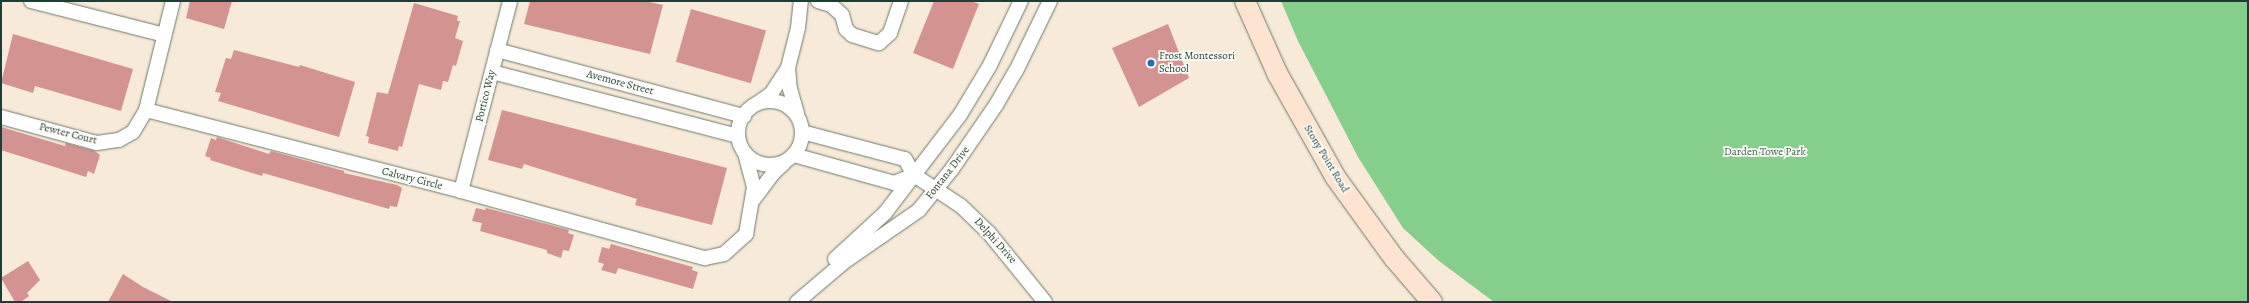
<!DOCTYPE html>
<style>
body{margin:0}
#map{position:relative;width:2249px;height:303px;overflow:hidden;background:#f8ead8;font-family:Alegreya,serif}
div>[style]{position:absolute}
.green>*{inset:0;background:#85ce8b}
.building>*{inset:0;background:#d39391;transform-origin:0 0}
.roads{filter:drop-shadow(0 0 1px #6b7a6d) drop-shadow(0 0 1px #6b7a6d)}
.minor>*{height:14px;margin:-7px;padding:0 7px;transform-origin:7px;border-radius:7px;background:#fff}
.minor>.ring{margin:-7px;padding:0;box-sizing:content-box;background:none;border:14px solid #fff;border-radius:50%}
.secondary>*{height:20px;margin:-10px;padding:0 10px;transform-origin:10px;border-radius:10px;background:#fde4d0}
.dots>*{width:11px;height:11px;translate:-50% -50%;box-sizing:border-box;border:2px solid #fdfcf7;border-radius:50%}
span{translate:-50% -50%;white-space:nowrap;text-align:center;line-height:1.15;-webkit-text-stroke:3.5px #fdfcf7;paint-order:stroke}
.poi-label{font-size:11px;color:#1f3d34}
.left{translate:0 -50%;text-align:left}
.street-label{font-size:11px;color:#1f3d34}
.park-label{font-size:11px;color:#38614a}
.frame{position:absolute;inset:0;border:2px solid #1f3d34;pointer-events:none}
</style>
<div id="map">
<div class="green">
<div style="clip-path:polygon(1281px 1px,2248px 1px,2248px 302px,1494px 302px,1439px 261px,1403px 228px,1358px 157px,1298px 41px)"></div>
</div>
<div class="building">
<div style="clip-path:polygon(190px 1px,232px 1px,224px 29px,186px 18px)"></div>
<div style="clip-path:polygon(530px 1px,645px 1px,663px 5px,650px 54px,524px 24px)"></div>
<div style="clip-path:polygon(934px 1px,971px 1px,979px 4px,953px 69px,913px 53px)"></div>
<div style="clip-path:polygon(414px 3px,458px 16px,457px 21px,460px 21px,455px 38px,463px 41px,456px 66px,453px 65px,448px 82px,443px 81px,441px 90px,419px 84px,402px 147px,399px 146px,398px 151px,368px 143px,369px 137px,366px 136px,377px 92px,388px 94px)"></div>
<div style="left:691px;top:9px;width:78px;height:55px;rotate:16deg"></div>
<div style="clip-path:polygon(1168px 24px,1189px 78px,1139px 107px,1112px 48px)"></div>
<div style="clip-path:polygon(13px 34px,133px 69px,121px 111px,35px 86px,33px 93px,1px 83px)"></div>
<div style="clip-path:polygon(234px 50px,299px 67px,300px 65px,355px 82px,339px 137px,218px 101px,221px 93px,215px 92px,226px 58px,231px 59px)"></div>
<div style="clip-path:polygon(502px 110px,727px 168px,712px 225px,635px 205px,637px 199px,524px 164px,522px 169px,488px 160px)"></div>
<div style="clip-path:polygon(1px 127px,65px 146px,66px 143px,95px 151px,100px 155px,94px 174px,88px 171px,86px 177px,1px 150px)"></div>
<div style="clip-path:polygon(217px 137px,269px 154px,271px 151px,344px 171px,344px 173px,397px 185px,402px 188px,397px 207px,390px 206px,389px 209px,263px 173px,262px 176px,210px 160px,211px 158px,205px 156px,211px 138px,216px 140px)"></div>
<div style="clip-path:polygon(476px 208px,485px 210px,486px 208px,569px 230px,568px 233px,574px 235px,569px 251px,563px 250px,561px 258px,547px 253px,547px 250px,480px 231px,482px 223px,472px 221px)"></div>
<div style="clip-path:polygon(611px 244px,693px 267px,692px 270px,698px 272px,693px 289px,618px 268px,616px 274px,601px 270px,604px 264px,598px 262px,602px 247px,609px 249px)"></div>
<div style="clip-path:polygon(28px 261px,40px 280px,27px 293px,29px 296px,21px 302px,15px 302px,1px 278px)"></div>
<div style="clip-path:polygon(123px 274px,143px 287px,173px 302px,108px 302px)"></div>
</div>
<div class="roads">
<div class="minor">
<div style="left:31px;top:1px;width:137px;rotate:14.3deg"></div>
<div style="left:173px;top:1px;width:112px;rotate:103.9deg"></div>
<div style="left:146px;top:110px;width:325px;rotate:14.4deg"></div>
<div style="left:461px;top:191px;width:253px;rotate:15.4deg"></div>
<div style="left:705px;top:258px;width:19px;rotate:-12deg"></div>
<div style="left:724px;top:254px;width:30px;rotate:-42deg"></div>
<div style="left:746px;top:234px;width:48px;rotate:-80.3deg"></div>
<div style="left:754px;top:187px;width:35px;rotate:-105deg"></div>
<div style="left:818px;top:1px;width:14px;rotate:17deg"></div>
<div style="left:831px;top:5px;width:15px;rotate:42deg"></div>
<div style="left:842px;top:15px;width:15px;rotate:74deg"></div>
<div style="left:846px;top:29px;width:8px;rotate:45deg"></div>
<div style="left:852px;top:35px;width:28px;rotate:17deg"></div>
<div style="left:879px;top:43px;width:15px;rotate:-42deg"></div>
<div style="left:890px;top:33px;width:34px;rotate:-71deg"></div>
<div style="left:497px;top:50px;width:256px;rotate:15deg"></div>
<div style="left:788px;top:68px;width:21px;rotate:85deg"></div>
<div style="left:790px;top:89px;width:26px;rotate:74deg"></div>
<div style="left:492px;top:72px;width:254px;rotate:14.6deg"></div>
<div class="ring" style="left:738px;top:101px;width:50px;height:50px"></div>
<div style="left:758px;top:103px;width:16px;rotate:-35deg"></div>
<div style="left:771px;top:94px;width:31px;rotate:-57deg"></div>
<div style="left:788px;top:68px;width:41px;rotate:-76deg"></div>
<div style="left:798px;top:28px;width:27px;rotate:-84deg"></div>
<div style="left:1px;top:117px;width:99px;rotate:15.2deg"></div>
<div style="left:97px;top:143px;width:22px;rotate:-8deg"></div>
<div style="left:119px;top:140px;width:16px;rotate:-30deg"></div>
<div style="left:133px;top:132px;width:26px;rotate:-59deg"></div>
<div style="left:802px;top:132px;width:106px;rotate:14.7deg"></div>
<div style="left:905px;top:159px;width:18px;rotate:61deg"></div>
<div style="left:914px;top:175px;width:56px;rotate:33.4deg"></div>
<div style="left:961px;top:206px;width:39px;rotate:44deg"></div>
<div style="left:989px;top:233px;width:89px;rotate:50.9deg"></div>
<div style="left:794px;top:155px;width:104px;rotate:15.6deg"></div>
<div style="left:894px;top:183px;width:22px;rotate:-22deg"></div>
<div style="left:461px;top:191px;width:196px;rotate:-75.5deg"></div>
<div style="left:753px;top:200px;width:34px;rotate:-53deg"></div>
<div style="left:773px;top:173px;width:15px;rotate:-42deg"></div>
<div style="left:835px;top:259px;width:68px;rotate:-42.6deg"></div>
<div style="left:885px;top:213px;width:123px;rotate:-52.6deg"></div>
<div style="left:960px;top:115px;width:58px;rotate:-59deg"></div>
<div style="left:990px;top:65px;width:71px;rotate:-64.2deg"></div>
<div style="left:797px;top:302px;width:62px;rotate:-40.4deg"></div>
<div style="left:844px;top:262px;width:91px;rotate:-34.7deg"></div>
<div style="left:919px;top:210px;width:53px;rotate:-51.2deg"></div>
<div style="left:952px;top:169px;width:78px;rotate:-55.5deg"></div>
<div style="left:996px;top:105px;width:39px;rotate:-60deg"></div>
<div style="left:1016px;top:71px;width:78px;rotate:-64.1deg"></div>
</div>
<div class="secondary">
<div style="left:1245px;top:1px;width:79px;rotate:66deg"></div>
<div style="left:1277px;top:73px;width:120px;rotate:60.7deg"></div>
<div style="left:1336px;top:178px;width:99px;rotate:54.1deg"></div>
<div style="left:1394px;top:258px;width:58px;rotate:49.2deg"></div>
</div>
</div>
<div class="dots">
<div style="left:1151px;top:63px;background:#1f6fb2"></div>
</div>
<div class="poi-label">
<span class="left" style="left:1159px;top:63px">Frost Montessori<br>School</span>
</div>
<div class="street-label">
<span style="left:620px;top:83px;rotate:15deg">Avemore Street</span>
<span style="left:486px;top:96px;rotate:-76deg">Portico Way</span>
<span style="left:68px;top:134px;rotate:14deg">Pewter Court</span>
<span style="left:1326px;top:159px;rotate:59deg">Stony Point Road</span>
<span style="left:948px;top:173px;rotate:-52deg">Fontana Drive</span>
<span style="left:412px;top:179px;rotate:14deg">Calvary Circle</span>
<span style="left:995px;top:241px;rotate:48deg">Delphi Drive</span>
</div>
<div class="park-label">
<span style="left:1765px;top:152px">Darden Towe Park</span>
</div>
<div class="frame"></div>
</div>
